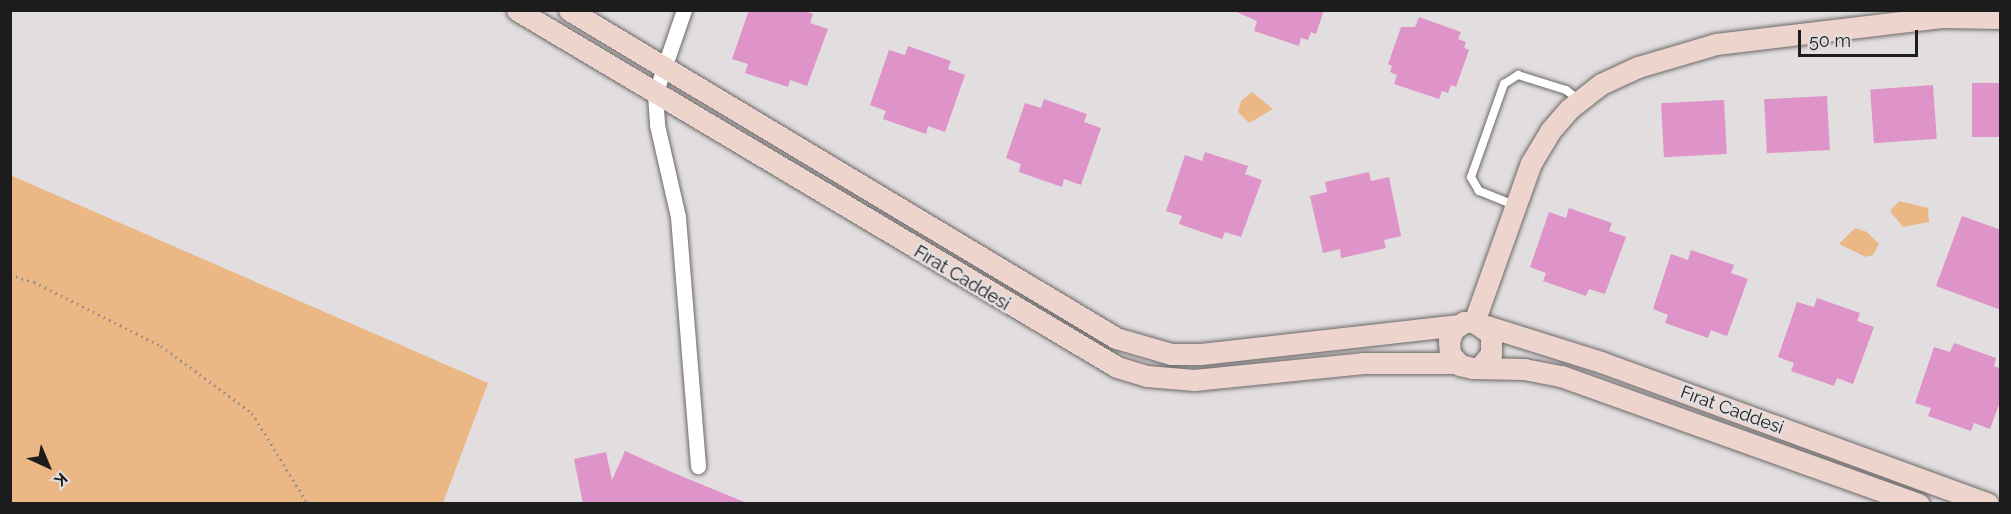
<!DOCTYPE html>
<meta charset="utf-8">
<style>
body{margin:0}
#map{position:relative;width:2011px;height:514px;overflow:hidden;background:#e2dedf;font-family:Raleway,sans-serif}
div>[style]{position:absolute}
.green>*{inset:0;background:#eab785}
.building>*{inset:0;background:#de93c9;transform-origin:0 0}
.path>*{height:3px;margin-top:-1.5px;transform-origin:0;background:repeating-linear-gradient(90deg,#8f8c8d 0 1.5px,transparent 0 6px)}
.roads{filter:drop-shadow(0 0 2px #6c6869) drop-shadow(0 0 2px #6c6869)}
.lane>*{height:8px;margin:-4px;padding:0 4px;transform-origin:4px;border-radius:4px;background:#fff}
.street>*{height:15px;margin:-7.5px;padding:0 7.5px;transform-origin:7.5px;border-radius:7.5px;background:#fff}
.secondary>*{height:21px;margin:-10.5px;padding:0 10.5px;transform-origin:10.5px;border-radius:10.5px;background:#edd5ce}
span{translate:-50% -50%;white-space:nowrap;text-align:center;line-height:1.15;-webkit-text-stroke:5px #e2dedf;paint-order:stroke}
.street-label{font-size:18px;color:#1d1c1c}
.frame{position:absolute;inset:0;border:12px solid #1d1c1c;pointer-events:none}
.north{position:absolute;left:18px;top:436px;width:60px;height:60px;-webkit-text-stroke:4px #e2dedf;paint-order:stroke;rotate:136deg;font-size:16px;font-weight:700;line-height:24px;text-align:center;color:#1d1c1c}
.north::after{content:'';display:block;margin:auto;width:21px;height:27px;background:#1d1c1c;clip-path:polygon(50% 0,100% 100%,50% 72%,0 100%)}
.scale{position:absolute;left:1798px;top:30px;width:120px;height:27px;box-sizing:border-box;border:3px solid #1d1c1c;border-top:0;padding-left:8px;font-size:18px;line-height:21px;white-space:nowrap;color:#1d1c1c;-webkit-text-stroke:4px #e2dedf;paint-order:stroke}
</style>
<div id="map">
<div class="green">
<div style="clip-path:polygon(1252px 92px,1273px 109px,1249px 123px,1238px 112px,1241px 101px)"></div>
<div style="clip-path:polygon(10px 175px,488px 383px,443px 503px,11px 503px)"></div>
<div style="clip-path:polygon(1899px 201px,1928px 208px,1929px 222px,1903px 227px,1890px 211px)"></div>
<div style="clip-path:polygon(1855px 228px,1867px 232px,1879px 244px,1873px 255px,1866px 257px,1839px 244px)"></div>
</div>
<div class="building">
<div style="clip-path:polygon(749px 10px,802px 10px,813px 14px,810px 23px,828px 29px,807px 86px,790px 80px,788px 87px,745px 73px,748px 64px,732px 59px)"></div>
<div style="clip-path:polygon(1232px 10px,1324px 10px,1316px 34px,1311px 32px,1308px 40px,1301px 38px,1299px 46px,1254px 31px,1257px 21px)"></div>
<div style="clip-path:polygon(1419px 17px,1461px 32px,1458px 39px,1466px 42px,1464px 48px,1469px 50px,1456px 87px,1451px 85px,1448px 93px,1442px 91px,1439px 99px,1394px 84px,1397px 75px,1390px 72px,1392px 66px,1388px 64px,1401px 27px,1415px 27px)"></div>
<div style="clip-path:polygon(908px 46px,951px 61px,948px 69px,965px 75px,945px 132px,928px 126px,926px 134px,883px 119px,886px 111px,870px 105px,889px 50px,905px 55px)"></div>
<div style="left:2001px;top:83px;width:54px;height:29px;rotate:90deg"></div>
<div style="left:1933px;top:85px;width:54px;height:63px;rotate:86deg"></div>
<div style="left:1827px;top:96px;width:54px;height:63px;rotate:87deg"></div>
<div style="clip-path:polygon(1044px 99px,1087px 114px,1084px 122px,1101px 128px,1081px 185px,1064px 179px,1062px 187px,1019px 172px,1021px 164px,1006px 158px,1025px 103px,1041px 108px)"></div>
<div style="left:1724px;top:100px;width:54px;height:63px;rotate:87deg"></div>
<div style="clip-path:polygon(1205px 152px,1248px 166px,1245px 174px,1262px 180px,1241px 237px,1225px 232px,1222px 239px,1179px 224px,1182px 216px,1166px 211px,1185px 155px,1202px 161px)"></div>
<div style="clip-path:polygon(1369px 172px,1371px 181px,1389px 177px,1401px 236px,1384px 240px,1386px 248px,1341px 258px,1340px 249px,1323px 253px,1310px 196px,1327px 192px,1325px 182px)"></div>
<div style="clip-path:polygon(1569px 208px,1612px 223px,1609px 231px,1626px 237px,1605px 294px,1589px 289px,1586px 296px,1543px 281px,1546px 273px,1530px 267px,1549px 212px,1566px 218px)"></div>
<div style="clip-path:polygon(1962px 216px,2001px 230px,2001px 310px,1936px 286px)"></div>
<div style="clip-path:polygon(1691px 250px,1734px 265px,1731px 273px,1748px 279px,1727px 336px,1711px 330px,1708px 338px,1665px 323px,1668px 315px,1653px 309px,1671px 254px,1688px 260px)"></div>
<div style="clip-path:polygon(1817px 298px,1860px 313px,1857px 321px,1874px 327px,1853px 384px,1837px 378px,1834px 386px,1791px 371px,1794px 363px,1778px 357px,1797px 302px,1814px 307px)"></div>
<div style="clip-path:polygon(1954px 343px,1996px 358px,1994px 366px,2001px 369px,2001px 399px,1990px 429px,1974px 423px,1971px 431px,1928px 416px,1931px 408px,1915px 403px,1934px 347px,1950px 352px)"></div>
<div style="clip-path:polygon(625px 451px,674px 473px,749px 504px,583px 504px,574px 459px,606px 452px,612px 480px)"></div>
</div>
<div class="path">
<div style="left:10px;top:275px;width:25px;rotate:16deg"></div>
<div style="left:34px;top:282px;width:142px;rotate:26.7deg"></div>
<div style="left:161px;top:346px;width:113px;rotate:36.4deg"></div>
<div style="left:252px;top:413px;width:107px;rotate:58.4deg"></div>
</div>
<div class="roads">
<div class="lane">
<div style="left:1514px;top:205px;width:38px;rotate:-158deg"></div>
<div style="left:1479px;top:191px;width:16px;rotate:-120deg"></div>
<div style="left:1471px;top:177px;width:99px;rotate:-70.5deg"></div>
<div style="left:1504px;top:84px;width:17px;rotate:-33deg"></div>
<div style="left:1518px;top:75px;width:50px;rotate:17.4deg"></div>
<div style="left:1566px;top:90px;width:16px;rotate:38deg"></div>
</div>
<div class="street">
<div style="left:684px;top:10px;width:89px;rotate:109deg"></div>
<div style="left:655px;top:94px;width:31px;rotate:86deg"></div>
<div style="left:657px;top:125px;width:94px;rotate:77.1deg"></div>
<div style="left:678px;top:217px;width:250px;rotate:85.4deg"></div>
</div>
<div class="secondary">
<div style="left:517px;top:10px;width:698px;rotate:30.75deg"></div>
<div style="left:1117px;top:367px;width:31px;rotate:17deg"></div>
<div style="left:1147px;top:376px;width:47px;rotate:4.9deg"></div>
<div style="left:1194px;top:380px;width:170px;rotate:-5.7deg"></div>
<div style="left:1363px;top:363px;width:92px"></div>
<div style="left:569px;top:10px;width:638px;rotate:30.95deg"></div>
<div style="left:1116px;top:338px;width:57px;rotate:16.2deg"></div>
<div style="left:1171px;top:354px;width:30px"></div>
<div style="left:1201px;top:354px;width:260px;rotate:-6.4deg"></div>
<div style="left:1474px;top:322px;width:169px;rotate:-70.3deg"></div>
<div style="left:1531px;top:163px;width:37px;rotate:-59deg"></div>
<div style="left:1550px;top:131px;width:29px;rotate:-49deg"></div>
<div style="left:1569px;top:109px;width:41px;rotate:-38deg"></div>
<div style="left:1601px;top:84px;width:41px;rotate:-24.7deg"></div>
<div style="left:1638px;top:67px;width:81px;rotate:-16.4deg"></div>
<div style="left:1716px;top:44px;width:229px;rotate:-6.8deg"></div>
<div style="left:1943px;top:17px;width:57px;rotate:1deg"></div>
<div style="left:1480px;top:324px;width:127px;rotate:17.4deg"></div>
<div style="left:1601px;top:362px;width:412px;rotate:20.1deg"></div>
<div style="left:1480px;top:367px;width:17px;rotate:-50deg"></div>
<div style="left:1491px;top:354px;width:20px;rotate:-90deg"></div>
<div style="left:1491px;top:334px;width:21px;rotate:-145deg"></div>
<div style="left:1474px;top:322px;width:10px;rotate:180deg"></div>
<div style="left:1464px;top:322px;width:14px;rotate:144deg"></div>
<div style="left:1453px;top:330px;width:12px;rotate:110deg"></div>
<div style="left:1449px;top:341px;width:13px;rotate:86deg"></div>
<div style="left:1450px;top:354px;width:15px;rotate:48deg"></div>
<div style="left:1460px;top:365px;width:12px;rotate:14deg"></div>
<div style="left:1472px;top:368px;width:52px;rotate:1.1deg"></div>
<div style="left:1524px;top:369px;width:38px;rotate:11deg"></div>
<div style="left:1561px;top:376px;width:380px;rotate:19.7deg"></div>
</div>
</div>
<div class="street-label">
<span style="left:962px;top:278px;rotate:31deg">Fırat Caddesi</span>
<span style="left:1732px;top:410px;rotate:20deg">Fırat Caddesi</span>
</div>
<div class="frame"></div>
<div class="north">K</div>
<div class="scale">50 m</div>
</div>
